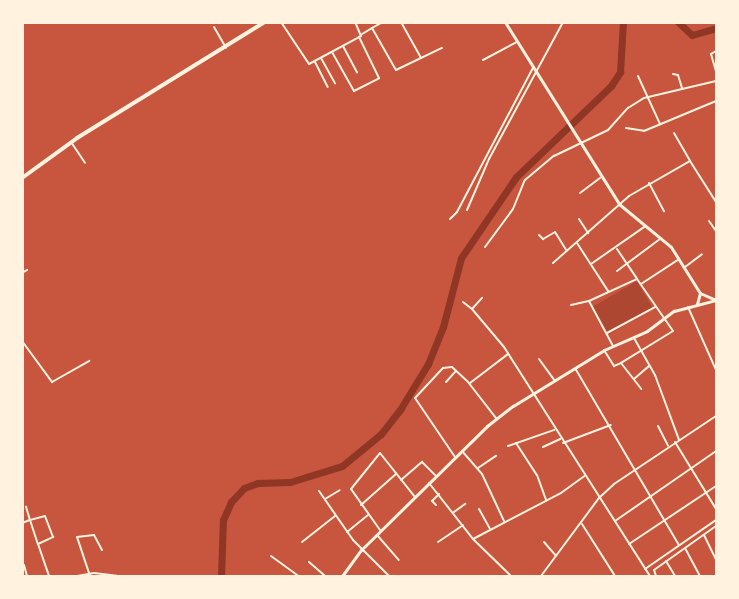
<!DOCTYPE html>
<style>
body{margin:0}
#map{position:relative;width:739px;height:599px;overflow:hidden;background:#c8553d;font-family:"PT Sans Narrow",sans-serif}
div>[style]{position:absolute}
.green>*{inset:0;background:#ae4732;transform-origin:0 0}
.river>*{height:7px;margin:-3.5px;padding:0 3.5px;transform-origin:3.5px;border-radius:3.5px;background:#8f3625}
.minor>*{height:2px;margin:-1px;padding:0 1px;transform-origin:1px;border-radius:1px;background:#fff3e0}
.tertiary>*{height:3px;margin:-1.5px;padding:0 1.5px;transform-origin:1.5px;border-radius:1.5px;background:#fff3e0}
.secondary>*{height:3px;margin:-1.5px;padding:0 1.5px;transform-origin:1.5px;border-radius:1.5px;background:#fff3e0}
.primary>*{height:4px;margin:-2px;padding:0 2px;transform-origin:2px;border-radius:2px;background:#fff3e0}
span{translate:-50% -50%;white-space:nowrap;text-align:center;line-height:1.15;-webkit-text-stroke:4.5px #fff3e0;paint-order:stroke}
.frame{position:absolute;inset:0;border:24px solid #fff3e0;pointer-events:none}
</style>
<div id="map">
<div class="green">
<div style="left:637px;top:281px;width:32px;height:51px;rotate:60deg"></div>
</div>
<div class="river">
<div style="left:678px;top:22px;width:19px;rotate:43deg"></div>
<div style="left:692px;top:35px;width:25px;rotate:-16deg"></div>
<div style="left:221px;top:576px;width:56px;rotate:-88deg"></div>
<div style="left:223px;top:520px;width:20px;rotate:-66deg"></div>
<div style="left:231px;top:502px;width:19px;rotate:-47deg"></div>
<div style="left:244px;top:488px;width:15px;rotate:-20deg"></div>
<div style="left:258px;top:483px;width:32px;rotate:-2deg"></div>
<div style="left:290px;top:482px;width:54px;rotate:-17.1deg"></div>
<div style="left:342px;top:466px;width:50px;rotate:-39.4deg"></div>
<div style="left:381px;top:434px;width:33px;rotate:-52deg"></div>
<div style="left:401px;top:408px;width:52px;rotate:-58.5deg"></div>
<div style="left:428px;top:364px;width:40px;rotate:-68deg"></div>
<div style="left:443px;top:327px;width:71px;rotate:-75.4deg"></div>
<div style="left:461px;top:258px;width:98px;rotate:-55.8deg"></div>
<div style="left:516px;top:177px;width:132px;rotate:-43.8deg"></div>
<div style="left:611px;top:86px;width:17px;rotate:-57deg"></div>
<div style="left:620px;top:72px;width:50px;rotate:-86.6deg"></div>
</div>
<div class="minor">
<div style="left:281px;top:22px;width:50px;rotate:56.3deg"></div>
<div style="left:309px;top:64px;width:59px;rotate:-28.3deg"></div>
<div style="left:361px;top:36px;width:15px;rotate:-113deg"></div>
<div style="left:401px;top:22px;width:41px;rotate:60.9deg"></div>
<div style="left:214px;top:27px;width:24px;rotate:60deg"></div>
<div style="left:372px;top:28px;width:13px;rotate:-29deg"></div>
<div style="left:362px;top:34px;width:12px;rotate:-31deg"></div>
<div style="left:372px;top:28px;width:48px;rotate:60.3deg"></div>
<div style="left:396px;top:70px;width:51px;rotate:-25.6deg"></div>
<div style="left:343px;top:46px;width:30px;rotate:62deg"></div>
<div style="left:716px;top:51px;width:6px;rotate:149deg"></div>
<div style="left:711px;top:54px;width:18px;rotate:74deg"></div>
<div style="left:332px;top:52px;width:45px;rotate:60.6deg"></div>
<div style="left:354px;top:91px;width:28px;rotate:-27deg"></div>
<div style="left:379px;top:78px;width:46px;rotate:-116deg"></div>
<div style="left:321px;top:58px;width:29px;rotate:61deg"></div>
<div style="left:483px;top:60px;width:38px;rotate:-28deg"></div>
<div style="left:315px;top:62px;width:28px;rotate:63deg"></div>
<div style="left:673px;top:74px;width:5px;rotate:11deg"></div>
<div style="left:678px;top:75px;width:14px;rotate:73deg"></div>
<div style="left:638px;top:76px;width:53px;rotate:65.4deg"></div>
<div style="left:626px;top:128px;width:18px;rotate:9deg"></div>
<div style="left:644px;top:131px;width:78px;rotate:-22.6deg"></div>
<div style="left:674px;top:133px;width:32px;rotate:60deg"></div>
<div style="left:71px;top:142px;width:25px;rotate:56deg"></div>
<div style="left:649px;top:183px;width:32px;rotate:62deg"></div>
<div style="left:580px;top:193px;width:25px;rotate:-37deg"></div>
<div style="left:467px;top:210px;width:56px;rotate:-66.7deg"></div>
<div style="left:489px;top:159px;width:156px;rotate:-61.6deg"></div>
<div style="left:450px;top:219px;width:10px;rotate:-45deg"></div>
<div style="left:457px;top:212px;width:163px;rotate:-62.2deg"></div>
<div style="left:579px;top:219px;width:17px;rotate:57deg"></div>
<div style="left:709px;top:221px;width:12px;rotate:55deg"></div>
<div style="left:539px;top:235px;width:6px;rotate:45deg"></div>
<div style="left:543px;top:239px;width:14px;rotate:-30deg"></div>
<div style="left:555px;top:232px;width:22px;rotate:58deg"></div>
<div style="left:577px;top:243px;width:57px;rotate:57.1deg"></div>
<div style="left:485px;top:247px;width:47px;rotate:-53.6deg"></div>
<div style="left:513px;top:209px;width:31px;rotate:-68deg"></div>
<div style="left:525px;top:180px;width:38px;rotate:-40deg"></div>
<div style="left:554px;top:156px;width:60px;rotate:-25.7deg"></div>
<div style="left:608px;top:130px;width:30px;rotate:-48deg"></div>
<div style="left:628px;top:108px;width:19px;rotate:-32deg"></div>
<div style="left:644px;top:98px;width:74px;rotate:-13.3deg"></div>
<div style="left:617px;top:249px;width:36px;rotate:56deg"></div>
<div style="left:553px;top:263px;width:101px;rotate:-41.4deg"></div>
<div style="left:629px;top:196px;width:70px;rotate:-29.8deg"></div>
<div style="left:690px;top:161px;width:49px;rotate:57.6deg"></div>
<div style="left:591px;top:264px;width:65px;rotate:-34.9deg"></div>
<div style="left:685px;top:267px;width:21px;rotate:-37deg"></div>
<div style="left:617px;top:271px;width:54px;rotate:-36.7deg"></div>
<div style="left:22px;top:273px;width:6px;rotate:-31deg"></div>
<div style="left:641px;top:284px;width:45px;rotate:-33.3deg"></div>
<div style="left:463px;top:302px;width:11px;rotate:38deg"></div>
<div style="left:472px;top:309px;width:15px;rotate:-48deg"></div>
<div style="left:571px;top:305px;width:18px;rotate:-13deg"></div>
<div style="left:688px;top:307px;width:69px;rotate:66deg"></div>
<div style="left:472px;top:309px;width:50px;rotate:49.9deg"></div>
<div style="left:504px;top:347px;width:272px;rotate:57.5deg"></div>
<div style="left:607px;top:333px;width:55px;rotate:-28.4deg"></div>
<div style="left:634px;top:338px;width:43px;rotate:60.4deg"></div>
<div style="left:655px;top:375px;width:69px;rotate:69.7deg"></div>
<div style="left:22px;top:341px;width:51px;rotate:53.8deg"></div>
<div style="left:52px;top:382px;width:43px;rotate:-29.6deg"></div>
<div style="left:613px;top:346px;width:51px;rotate:-118.1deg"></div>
<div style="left:589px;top:301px;width:53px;rotate:-24.6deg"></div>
<div style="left:637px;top:279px;width:63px;rotate:55.3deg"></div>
<div style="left:673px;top:331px;width:61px;rotate:148.4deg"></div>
<div style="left:604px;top:350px;width:19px;rotate:58deg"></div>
<div style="left:614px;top:366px;width:8px;rotate:-23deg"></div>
<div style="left:621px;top:363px;width:33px;rotate:52deg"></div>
<div style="left:539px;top:359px;width:27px;rotate:54deg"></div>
<div style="left:575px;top:368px;width:205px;rotate:59.6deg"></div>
<div style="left:634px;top:379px;width:20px;rotate:-41deg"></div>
<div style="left:446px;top:382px;width:15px;rotate:-48deg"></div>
<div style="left:470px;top:383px;width:48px;rotate:-37.3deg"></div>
<div style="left:658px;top:426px;width:22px;rotate:63deg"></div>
<div style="left:675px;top:442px;width:79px;rotate:58.5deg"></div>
<div style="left:516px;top:443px;width:38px;rotate:57deg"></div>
<div style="left:537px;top:475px;width:27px;rotate:70deg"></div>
<div style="left:563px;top:443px;width:51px;rotate:-20.6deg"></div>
<div style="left:508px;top:446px;width:49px;rotate:-19.2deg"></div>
<div style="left:543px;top:447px;width:19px;rotate:-25deg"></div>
<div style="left:462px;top:451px;width:30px;rotate:49deg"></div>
<div style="left:482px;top:474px;width:52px;rotate:64.9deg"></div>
<div style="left:455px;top:457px;width:71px;rotate:-124.1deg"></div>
<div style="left:415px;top:398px;width:41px;rotate:-47deg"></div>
<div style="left:443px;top:368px;width:9px;rotate:-6deg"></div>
<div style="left:452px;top:367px;width:22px;rotate:43deg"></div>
<div style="left:468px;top:382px;width:46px;rotate:52.1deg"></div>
<div style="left:478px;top:468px;width:22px;rotate:-34deg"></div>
<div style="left:401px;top:480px;width:28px;rotate:-41deg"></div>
<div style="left:422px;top:462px;width:20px;rotate:45deg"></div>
<div style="left:429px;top:483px;width:71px;rotate:51.8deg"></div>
<div style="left:473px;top:539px;width:53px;rotate:44.2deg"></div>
<div style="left:319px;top:491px;width:60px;rotate:55.2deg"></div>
<div style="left:353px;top:540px;width:51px;rotate:45deg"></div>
<div style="left:325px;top:499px;width:17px;rotate:-31deg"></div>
<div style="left:361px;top:505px;width:47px;rotate:-41.5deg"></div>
<div style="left:436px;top:505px;width:6px;rotate:-135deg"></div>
<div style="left:432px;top:501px;width:10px;rotate:-45deg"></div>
<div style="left:479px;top:509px;width:23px;rotate:61deg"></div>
<div style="left:454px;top:512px;width:14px;rotate:-36deg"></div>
<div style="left:615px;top:521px;width:123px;rotate:-34.7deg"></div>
<div style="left:22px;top:523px;width:9px;rotate:-21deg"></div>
<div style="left:30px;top:520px;width:14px;rotate:-107deg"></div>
<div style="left:582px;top:524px;width:62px;rotate:57.6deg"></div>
<div style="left:380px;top:530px;width:50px;rotate:-125.3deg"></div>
<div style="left:351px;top:489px;width:46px;rotate:-51.1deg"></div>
<div style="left:380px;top:453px;width:56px;rotate:51.5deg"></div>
<div style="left:347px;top:532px;width:27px;rotate:-39deg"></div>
<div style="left:377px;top:535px;width:33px;rotate:49deg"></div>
<div style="left:704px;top:535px;width:28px;rotate:64deg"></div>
<div style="left:473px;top:539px;width:99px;rotate:-27.6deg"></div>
<div style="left:561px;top:493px;width:29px;rotate:-36deg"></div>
<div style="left:302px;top:542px;width:42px;rotate:-38.2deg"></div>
<div style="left:438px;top:542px;width:30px;rotate:-34deg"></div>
<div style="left:544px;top:542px;width:18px;rotate:49deg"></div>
<div style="left:38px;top:544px;width:17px;rotate:-25deg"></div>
<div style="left:53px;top:537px;width:22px;rotate:-111deg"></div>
<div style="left:45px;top:516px;width:16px;rotate:165deg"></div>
<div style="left:30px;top:520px;width:25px;rotate:72deg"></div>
<div style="left:38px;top:544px;width:34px;rotate:71deg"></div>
<div style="left:629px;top:544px;width:105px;rotate:-33.7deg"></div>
<div style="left:685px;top:548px;width:32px;rotate:62deg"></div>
<div style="left:271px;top:556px;width:34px;rotate:36deg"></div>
<div style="left:666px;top:561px;width:17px;rotate:59deg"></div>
<div style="left:309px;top:562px;width:21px;rotate:41deg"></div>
<div style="left:24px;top:565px;width:11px;rotate:75deg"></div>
<div style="left:645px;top:569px;width:86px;rotate:-34.6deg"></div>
<div style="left:77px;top:576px;width:17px;rotate:-10deg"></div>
<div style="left:94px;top:573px;width:23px;rotate:7deg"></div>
<div style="left:90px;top:576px;width:41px;rotate:-108.4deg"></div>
<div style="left:77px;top:537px;width:17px;rotate:-7deg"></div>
<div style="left:94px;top:535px;width:17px;rotate:62deg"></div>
<div style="left:541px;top:576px;width:97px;rotate:-53.4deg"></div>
<div style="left:599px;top:498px;width:21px;rotate:-43deg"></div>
<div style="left:614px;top:484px;width:123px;rotate:-33.7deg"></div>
<div style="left:656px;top:576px;width:6px;rotate:-108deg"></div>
<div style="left:654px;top:570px;width:76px;rotate:-35.4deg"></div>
</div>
<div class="tertiary">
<div style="left:697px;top:304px;width:11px;rotate:-75deg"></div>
<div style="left:342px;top:576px;width:32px;rotate:-54deg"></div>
<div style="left:361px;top:550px;width:177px;rotate:-44.5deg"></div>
<div style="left:487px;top:426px;width:33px;rotate:-38deg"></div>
<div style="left:513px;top:406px;width:107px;rotate:-31.6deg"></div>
<div style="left:604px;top:350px;width:47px;rotate:-23.8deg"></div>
<div style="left:647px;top:331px;width:34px;rotate:-37deg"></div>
<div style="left:674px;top:311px;width:43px;rotate:-14.7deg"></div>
</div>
<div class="secondary">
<div style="left:505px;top:22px;width:215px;rotate:57.9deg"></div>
<div style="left:619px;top:204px;width:67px;rotate:39.6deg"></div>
<div style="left:671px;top:247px;width:54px;rotate:57.8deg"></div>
<div style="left:700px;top:293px;width:17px;rotate:24deg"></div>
</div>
<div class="primary">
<div style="left:22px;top:178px;width:68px;rotate:-36deg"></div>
<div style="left:77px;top:138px;width:221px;rotate:-31.7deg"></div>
</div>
<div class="frame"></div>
</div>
